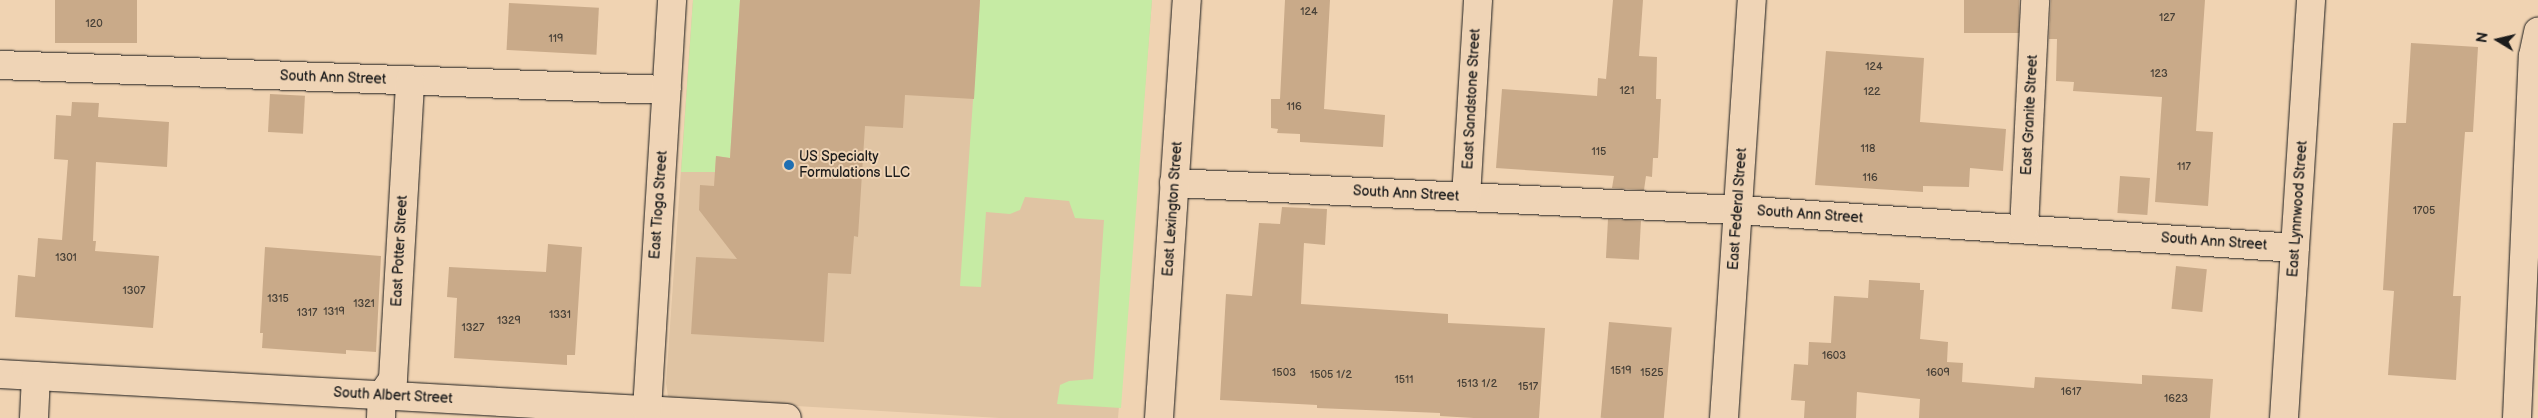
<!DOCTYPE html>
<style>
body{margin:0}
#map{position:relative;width:2538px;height:418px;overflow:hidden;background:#f0d3b2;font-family:"Balsamiq Sans",sans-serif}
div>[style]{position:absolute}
.built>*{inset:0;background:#e0c4a3}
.green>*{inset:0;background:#c6eba4}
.building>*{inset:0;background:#c9aa89;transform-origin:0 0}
.roads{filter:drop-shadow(0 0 1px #1c1c1c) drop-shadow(0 0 1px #1c1c1c)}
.minor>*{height:28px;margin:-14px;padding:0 14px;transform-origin:14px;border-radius:14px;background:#efd4b6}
.dots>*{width:14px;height:14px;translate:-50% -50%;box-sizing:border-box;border:2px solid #efd4b6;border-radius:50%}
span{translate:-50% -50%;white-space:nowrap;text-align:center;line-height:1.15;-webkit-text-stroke:4px #efd4b6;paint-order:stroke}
.number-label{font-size:11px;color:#474037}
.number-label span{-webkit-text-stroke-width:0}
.street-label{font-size:14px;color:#1c1c1c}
.poi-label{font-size:14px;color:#1c1c1c}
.left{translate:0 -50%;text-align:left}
.north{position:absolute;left:2473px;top:15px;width:50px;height:50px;-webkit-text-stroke:4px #efd4b6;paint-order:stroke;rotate:279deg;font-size:14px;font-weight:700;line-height:20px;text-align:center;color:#1c1c1c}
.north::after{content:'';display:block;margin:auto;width:18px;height:22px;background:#1c1c1c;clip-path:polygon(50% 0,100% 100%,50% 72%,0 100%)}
</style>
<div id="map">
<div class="built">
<div style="clip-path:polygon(693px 0,1152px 0,1118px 418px,1000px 418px,676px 399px,668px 396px,666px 383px)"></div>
</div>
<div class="green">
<div style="clip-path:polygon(693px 0,740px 0,730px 158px,716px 156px,715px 172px,681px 172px)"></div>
<div style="clip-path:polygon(980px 0,1152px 0,1121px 408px,1057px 404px,1060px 385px,1069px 381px,1093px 379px,1104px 220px,1075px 218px,1069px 201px,1025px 197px,1020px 210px,1010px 214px,986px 212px,981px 287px,960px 286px)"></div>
</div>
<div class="building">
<div style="left:55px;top:0;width:82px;height:43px"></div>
<div style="clip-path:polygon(740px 0,980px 0,974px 99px,905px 95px,903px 128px,865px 126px,858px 237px,854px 236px,851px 274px,828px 273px,824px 342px,691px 334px,696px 257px,737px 259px,699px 210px,700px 185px,714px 186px,716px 156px,730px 158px)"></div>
<div style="clip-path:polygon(1285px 0,1330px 0,1324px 109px,1385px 115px,1383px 147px,1300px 142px,1300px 134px,1277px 133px,1278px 129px,1271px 128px,1271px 99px,1280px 99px)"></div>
<div style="clip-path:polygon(1613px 0,1643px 0,1639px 56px,1657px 57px,1656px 99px,1661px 99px,1658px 158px,1653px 158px,1652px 177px,1646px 176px,1644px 190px,1612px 188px,1614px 176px,1496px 168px,1502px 89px,1597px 96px,1598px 78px,1606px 79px)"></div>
<div style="left:1964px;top:0;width:55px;height:33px"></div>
<div style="clip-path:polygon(2051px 0,2205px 0,2196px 131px,2213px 132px,2208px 206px,2155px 202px,2162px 97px,2073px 91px,2074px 82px,2056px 81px,2057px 39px,2049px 39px)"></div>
<div style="left:509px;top:3px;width:90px;height:47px;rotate:3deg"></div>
<div style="clip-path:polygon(2411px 43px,2478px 47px,2473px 132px,2465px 132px,2453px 296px,2461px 296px,2456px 380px,2388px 375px,2394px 291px,2383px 290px,2393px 123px,2406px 123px)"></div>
<div style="clip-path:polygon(1826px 51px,1924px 58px,1920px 122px,2006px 129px,2003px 171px,1970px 168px,1969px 187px,1923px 186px,1923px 192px,1815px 185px)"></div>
<div style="left:270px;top:94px;width:35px;height:38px;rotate:3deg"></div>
<div style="clip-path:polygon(72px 102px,99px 103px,98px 117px,169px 122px,167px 167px,96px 162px,93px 241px,96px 241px,95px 251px,159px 256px,153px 328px,15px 317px,18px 275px,35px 277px,38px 238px,62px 240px,68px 160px,54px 159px,56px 115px,71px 116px)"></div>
<div style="left:2120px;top:176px;width:30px;height:37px;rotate:4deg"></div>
<div style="clip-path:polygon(1282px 207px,1327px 209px,1325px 245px,1304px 243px,1301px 304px,1448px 314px,1448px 323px,1545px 328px,1539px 418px,1474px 418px,1440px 416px,1440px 413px,1317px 408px,1317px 405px,1220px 400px,1226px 294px,1252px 296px,1259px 223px,1280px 224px)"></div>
<div style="left:1608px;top:219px;width:33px;height:39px;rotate:3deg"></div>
<div style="clip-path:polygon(548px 244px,582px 247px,575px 355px,567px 355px,567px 365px,454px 358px,457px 298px,447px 297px,449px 267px,546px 272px)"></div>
<div style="clip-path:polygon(265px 247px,381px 256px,376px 352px,346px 350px,346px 354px,262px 348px,263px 333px,260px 333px)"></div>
<div style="left:2176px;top:266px;width:31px;height:43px;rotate:6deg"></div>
<div style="clip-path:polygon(1869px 280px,1920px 283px,1920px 290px,1924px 290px,1920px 339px,1948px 342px,1947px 362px,1963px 363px,1962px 382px,2034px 388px,2035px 377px,2142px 384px,2142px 375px,2213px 379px,2210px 418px,1919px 418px,1920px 399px,1857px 392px,1856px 418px,1804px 418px,1805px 401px,1791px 400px,1794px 364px,1808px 365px,1809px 342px,1831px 343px,1834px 296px,1868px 298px)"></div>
<div style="left:1609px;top:322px;width:63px;height:96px;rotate:5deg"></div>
</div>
<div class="roads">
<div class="minor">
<div style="left:0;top:65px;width:667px;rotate:2.15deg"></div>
<div style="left:1174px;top:183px;width:565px;rotate:2.74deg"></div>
<div style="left:1738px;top:210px;width:558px;rotate:3.9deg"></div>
<div style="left:1466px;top:197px;width:197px;rotate:-86.5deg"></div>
<div style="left:2024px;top:229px;width:229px;rotate:-87.2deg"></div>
<div style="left:0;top:374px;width:788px;rotate:3.2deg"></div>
<div style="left:647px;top:410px;width:411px;rotate:-86.5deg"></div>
<div style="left:34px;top:418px;width:42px;rotate:-87.3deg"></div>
<div style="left:381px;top:418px;width:23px;rotate:-88deg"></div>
<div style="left:382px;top:395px;width:19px;rotate:-55deg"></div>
<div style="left:393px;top:379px;width:299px;rotate:-86.7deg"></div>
<div style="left:1159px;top:418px;width:419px;rotate:-86.2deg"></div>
<div style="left:1724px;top:418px;width:419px;rotate:-86.2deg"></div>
<div style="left:2284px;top:418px;width:419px;rotate:-86.3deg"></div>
<div style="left:2517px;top:418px;width:362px;rotate:-87.5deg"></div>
<div style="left:2533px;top:56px;width:25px;rotate:-78deg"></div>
</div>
</div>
<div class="dots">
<div style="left:789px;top:165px;background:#1f6fb2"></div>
</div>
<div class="number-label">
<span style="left:1309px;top:12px">124</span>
<span style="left:2167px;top:18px">127</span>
<span style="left:94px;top:24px">120</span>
<span style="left:556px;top:39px">119</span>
<span style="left:1874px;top:67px">124</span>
<span style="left:2159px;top:74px">123</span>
<span style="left:1627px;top:91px">121</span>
<span style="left:1872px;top:92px">122</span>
<span style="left:1294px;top:107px">116</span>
<span style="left:1868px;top:149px">118</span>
<span style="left:1599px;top:152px">115</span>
<span style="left:2184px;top:167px">117</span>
<span style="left:1870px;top:178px">116</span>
<span style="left:2424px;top:211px">1705</span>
<span style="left:66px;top:258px">1301</span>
<span style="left:134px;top:291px">1307</span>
<span style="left:278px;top:299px">1315</span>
<span style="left:364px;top:304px">1321</span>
<span style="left:334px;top:312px">1319</span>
<span style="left:307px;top:313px">1317</span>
<span style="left:560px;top:315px">1331</span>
<span style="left:509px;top:321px">1329</span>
<span style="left:473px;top:328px">1327</span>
<span style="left:1834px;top:356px">1603</span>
<span style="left:1621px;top:371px">1519</span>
<span style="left:1284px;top:373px">1503</span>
<span style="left:1652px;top:373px">1525</span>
<span style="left:1938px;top:373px">1609</span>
<span style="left:1331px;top:375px">1505 1/2</span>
<span style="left:1404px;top:380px">1511</span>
<span style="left:1477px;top:384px">1513 1/2</span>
<span style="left:1528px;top:387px">1517</span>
<span style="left:2071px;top:392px">1617</span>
<span style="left:2176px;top:399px">1623</span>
</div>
<div class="street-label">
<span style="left:333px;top:78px;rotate:2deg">South Ann Street</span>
<span style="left:1472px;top:99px;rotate:-87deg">East Sandstone Street</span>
<span style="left:2030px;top:115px;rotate:-87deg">East Granite Street</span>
<span style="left:1406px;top:194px;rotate:3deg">South Ann Street</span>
<span style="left:659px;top:205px;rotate:-86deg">East Tioga Street</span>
<span style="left:1173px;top:209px;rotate:-86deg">East Lexington Street</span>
<span style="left:1738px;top:209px;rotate:-86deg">East Federal Street</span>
<span style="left:2298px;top:209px;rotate:-86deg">East Lynnwood Street</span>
<span style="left:1810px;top:215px;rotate:4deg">South Ann Street</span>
<span style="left:2214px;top:242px;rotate:4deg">South Ann Street</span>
<span style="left:400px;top:251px;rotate:-87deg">East Potter Street</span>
<span style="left:393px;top:396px;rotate:3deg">South Albert Street</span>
</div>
<div class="poi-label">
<span class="left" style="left:799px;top:165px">US Specialty<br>Formulations LLC</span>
</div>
<div class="north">N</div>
</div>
